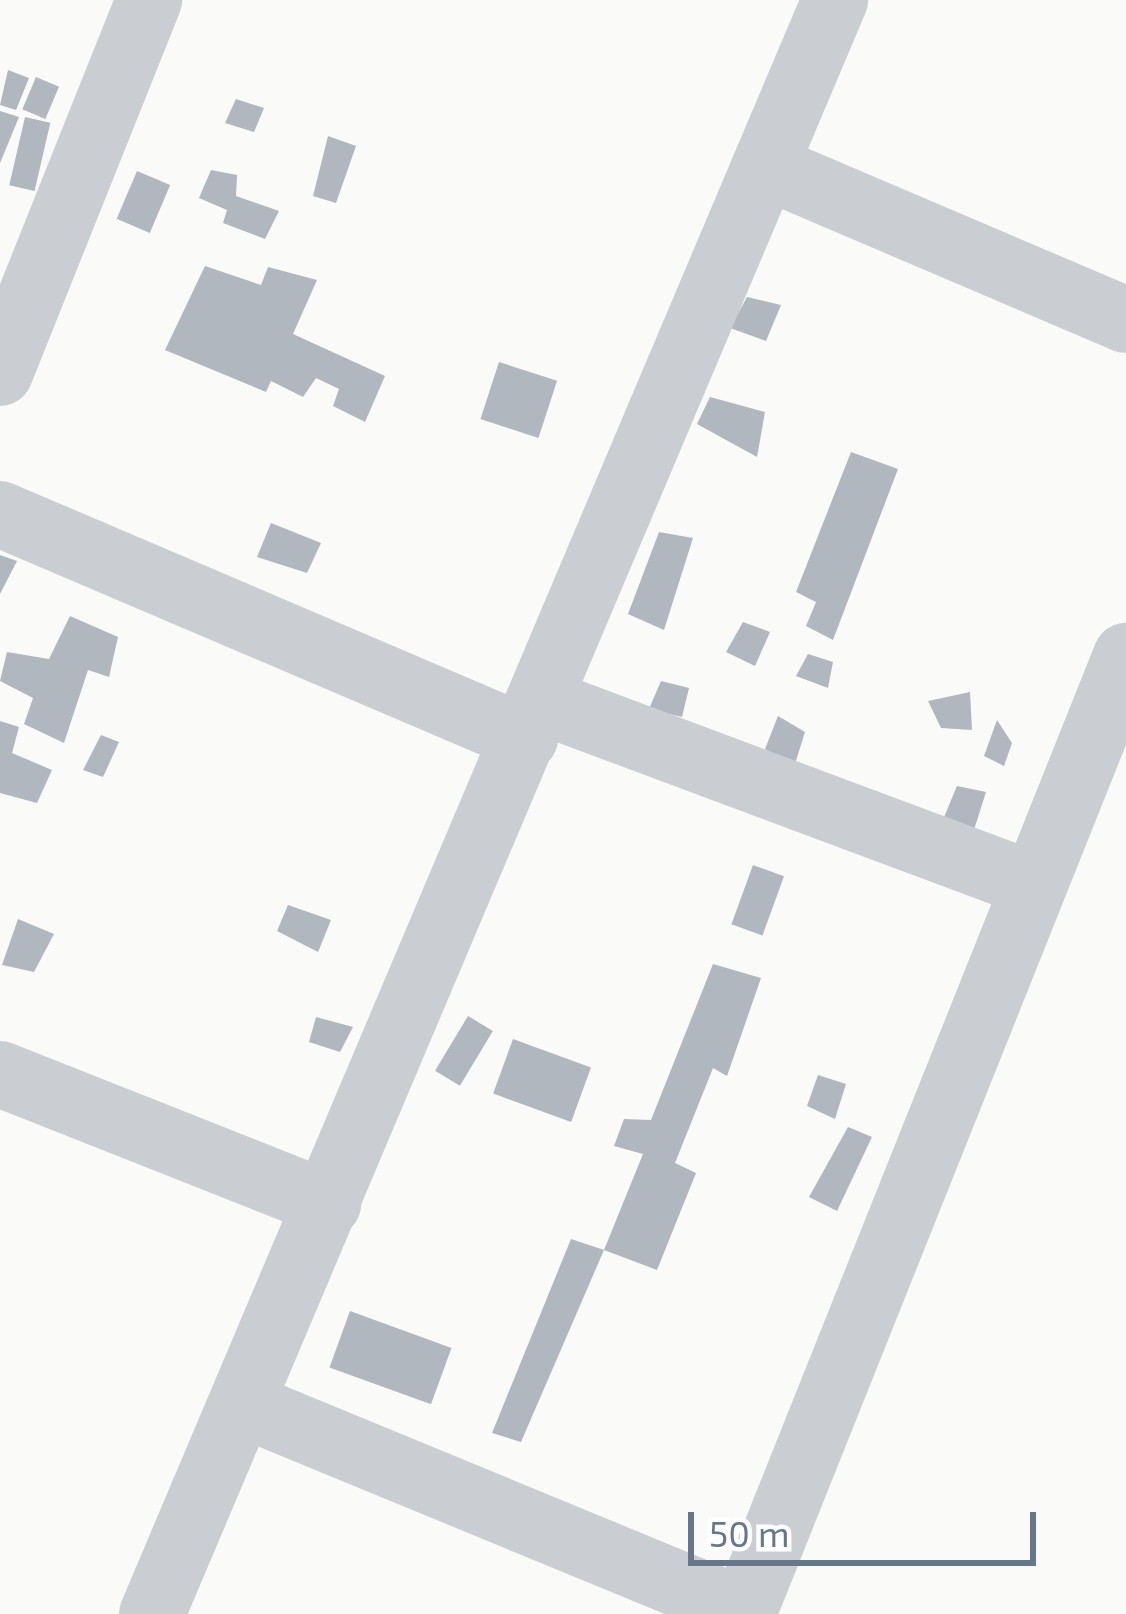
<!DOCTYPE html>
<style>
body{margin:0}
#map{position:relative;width:1126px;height:1614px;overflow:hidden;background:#fafaf8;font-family:"Exo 2",sans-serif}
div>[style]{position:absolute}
.building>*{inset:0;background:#b0b7bf;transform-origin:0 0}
.minor>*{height:66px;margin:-33px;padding:0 33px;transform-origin:33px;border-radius:33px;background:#cacdd1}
span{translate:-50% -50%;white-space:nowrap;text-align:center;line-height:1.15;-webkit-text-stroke:12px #fff;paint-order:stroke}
.scale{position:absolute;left:688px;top:1512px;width:348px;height:54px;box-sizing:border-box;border:6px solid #67778b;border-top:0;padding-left:15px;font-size:36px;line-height:42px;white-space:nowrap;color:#67778b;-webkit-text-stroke:9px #fff;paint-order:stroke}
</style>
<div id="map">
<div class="building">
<div style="clip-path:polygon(8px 70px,29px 78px,16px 110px,0 105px)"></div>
<div style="left:36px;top:77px;width:25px;height:35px;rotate:23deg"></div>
<div style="clip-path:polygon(236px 99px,264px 108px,254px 132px,225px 123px)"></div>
<div style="clip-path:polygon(0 111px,19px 117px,0 163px)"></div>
<div style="left:25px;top:117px;width:26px;height:70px;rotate:13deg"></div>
<div style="clip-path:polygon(328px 136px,356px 146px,336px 203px,313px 196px)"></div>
<div style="clip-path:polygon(211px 170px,237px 175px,236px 196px,279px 211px,265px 239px,223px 223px,227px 210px,199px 198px)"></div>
<div style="left:137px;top:171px;width:36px;height:52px;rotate:23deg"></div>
<div style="clip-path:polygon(205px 266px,261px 285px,268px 267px,317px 280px,293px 334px,385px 376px,365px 422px,333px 406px,339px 389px,316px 378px,303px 397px,271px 381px,266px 392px,165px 350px)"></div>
<div style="clip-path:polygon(747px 297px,781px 305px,766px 341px,730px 328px)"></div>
<div style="left:499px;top:362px;width:61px;height:60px;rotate:18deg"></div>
<div style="clip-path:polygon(710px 397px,765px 412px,757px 457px,697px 424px)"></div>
<div style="clip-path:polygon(851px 452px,898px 469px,833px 640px,806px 626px,816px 602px,796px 592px)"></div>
<div style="clip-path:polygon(271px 523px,321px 543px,307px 573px,257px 557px)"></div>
<div style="clip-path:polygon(659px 532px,693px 538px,664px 630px,628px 614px)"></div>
<div style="clip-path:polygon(0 555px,17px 561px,0 594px)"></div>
<div style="clip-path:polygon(70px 616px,118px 637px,109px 677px,88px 670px,64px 743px,24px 724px,33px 698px,0 681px,7px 652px,49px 659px)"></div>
<div style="clip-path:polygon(743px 622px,770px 632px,755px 666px,726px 652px)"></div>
<div style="clip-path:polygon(808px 654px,833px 662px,828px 688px,796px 676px)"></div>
<div style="clip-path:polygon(661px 681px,689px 688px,682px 717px,649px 709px)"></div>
<div style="clip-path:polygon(970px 692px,972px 730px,941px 728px,928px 701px)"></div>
<div style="clip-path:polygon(778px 716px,805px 732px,794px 767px,765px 749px)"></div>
<div style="clip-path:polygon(997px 720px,1012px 743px,1004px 766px,984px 756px)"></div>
<div style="clip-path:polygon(0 721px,19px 727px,12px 753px,52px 770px,37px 803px,0 793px)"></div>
<div style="clip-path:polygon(101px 735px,119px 742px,103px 777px,83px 770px)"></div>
<div style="clip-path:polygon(957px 786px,986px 792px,973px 833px,942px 822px)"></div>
<div style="left:753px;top:865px;width:33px;height:63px;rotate:20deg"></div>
<div style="clip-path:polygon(288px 905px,331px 920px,318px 952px,277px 931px)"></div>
<div style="clip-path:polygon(18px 919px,54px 934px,34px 972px,2px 965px)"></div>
<div style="clip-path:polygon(713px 964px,761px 978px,727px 1076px,713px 1068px,675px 1163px,696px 1173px,657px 1270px,604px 1250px,521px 1442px,492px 1433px,571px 1239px,604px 1250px,643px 1154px,614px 1146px,624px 1119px,651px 1120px)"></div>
<div style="left:468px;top:1016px;width:29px;height:64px;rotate:31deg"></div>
<div style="clip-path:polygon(316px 1017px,353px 1027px,340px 1052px,309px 1042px)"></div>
<div style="left:513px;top:1039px;width:83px;height:58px;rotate:20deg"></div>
<div style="clip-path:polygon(818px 1075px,846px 1084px,835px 1119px,807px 1106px)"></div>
<div style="clip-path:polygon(848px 1127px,872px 1137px,837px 1211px,809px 1197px)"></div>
<div style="left:350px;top:1311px;width:108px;height:60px;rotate:20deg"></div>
</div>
<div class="minor">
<div style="left:765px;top:166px;width:392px;rotate:23.1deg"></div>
<div style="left:0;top:373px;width:402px;rotate:-68.2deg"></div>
<div style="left:0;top:514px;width:571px;rotate:23.11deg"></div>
<div style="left:541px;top:701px;width:526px;rotate:20.47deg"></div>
<div style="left:0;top:1074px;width:353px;rotate:21.6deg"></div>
<div style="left:242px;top:1404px;width:543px;rotate:22.41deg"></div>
<div style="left:152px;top:1614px;width:1753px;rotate:-67.06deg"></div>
<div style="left:743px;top:1614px;width:1032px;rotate:-68.21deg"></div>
</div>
<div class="scale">50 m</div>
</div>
